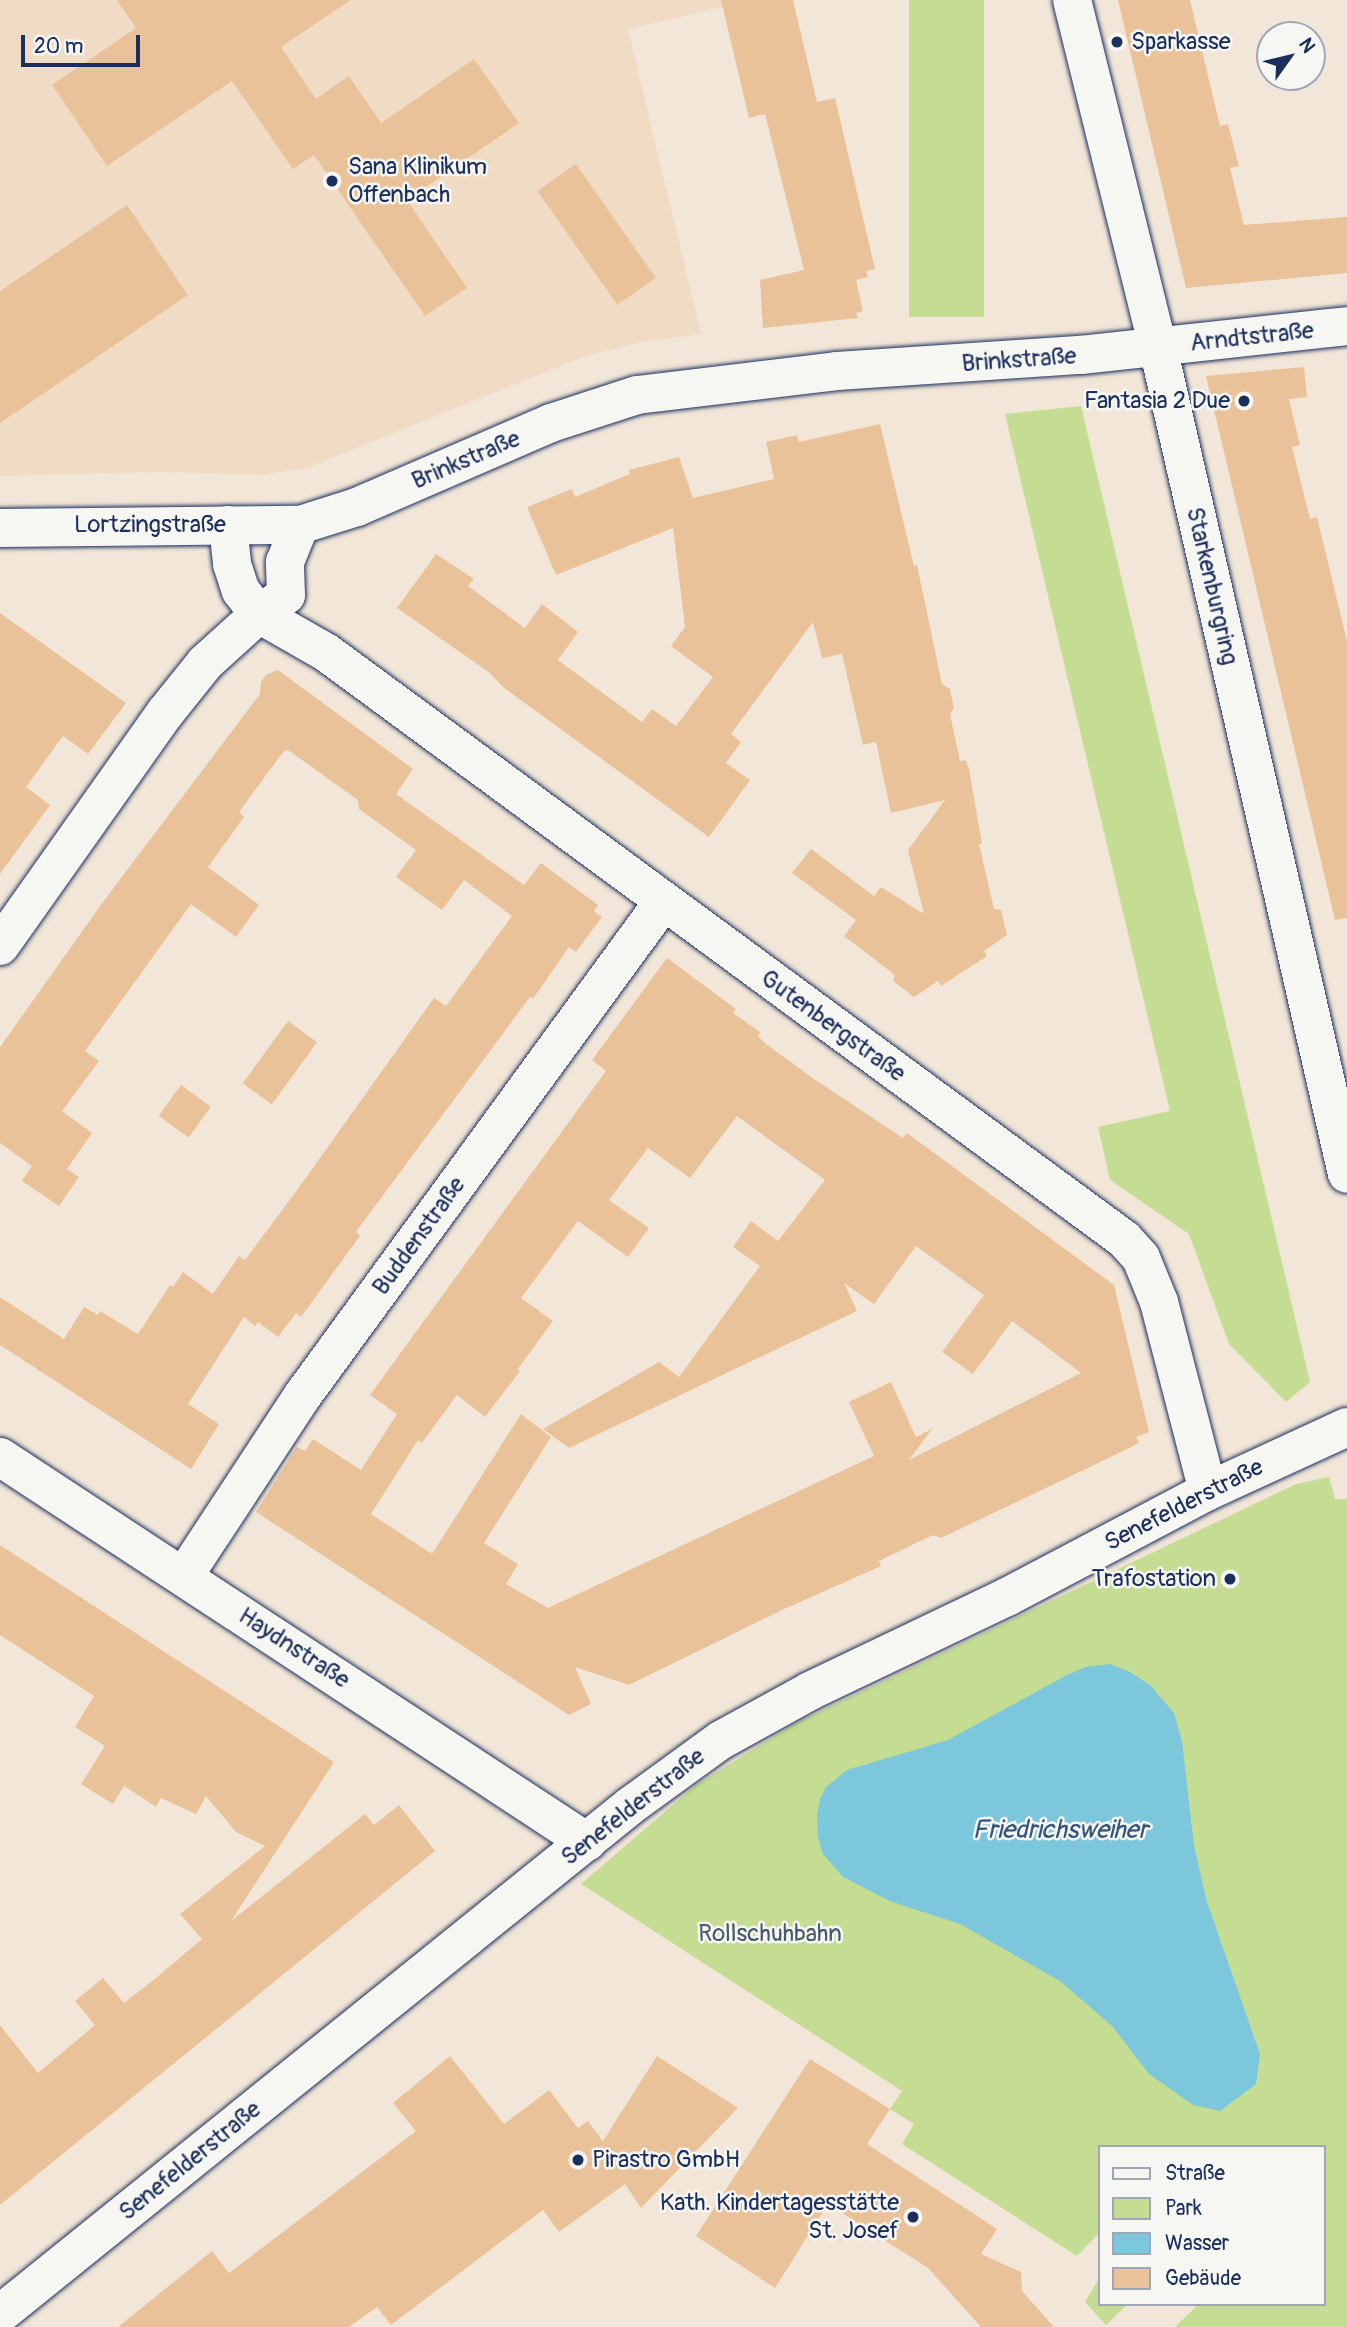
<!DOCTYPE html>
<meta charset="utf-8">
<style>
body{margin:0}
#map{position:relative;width:1347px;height:2327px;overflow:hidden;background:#f2e6d8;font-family:Pangolin,sans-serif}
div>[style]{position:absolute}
.built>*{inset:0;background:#f0dbc5}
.green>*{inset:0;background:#c5dd93;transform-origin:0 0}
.water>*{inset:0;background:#7cc7dc}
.building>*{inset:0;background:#eac29a;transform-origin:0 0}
.roads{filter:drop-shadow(0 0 2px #1b2f5e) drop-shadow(0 0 2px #1b2f5e)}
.street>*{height:38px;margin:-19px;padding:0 19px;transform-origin:19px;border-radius:19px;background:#f6f6f2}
.secondary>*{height:38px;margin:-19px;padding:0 19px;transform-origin:19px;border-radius:19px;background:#f6f6f2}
.dots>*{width:19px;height:19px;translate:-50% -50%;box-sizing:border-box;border:4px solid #f6f6f2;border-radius:50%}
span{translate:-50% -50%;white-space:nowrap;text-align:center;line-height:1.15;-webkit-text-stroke:5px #f6f6f2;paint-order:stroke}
.poi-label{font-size:24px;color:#1b2f5e}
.left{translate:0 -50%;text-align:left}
.right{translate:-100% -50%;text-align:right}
.street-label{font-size:24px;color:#1b2f5e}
.park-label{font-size:24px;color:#465a6b}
.water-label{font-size:26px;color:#33557e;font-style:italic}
.legend{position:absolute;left:1098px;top:2145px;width:228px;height:161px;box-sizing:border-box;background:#f6f6f2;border:2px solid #9ea6b7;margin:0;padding:9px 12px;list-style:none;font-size:21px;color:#1b2f5e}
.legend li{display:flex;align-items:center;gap:14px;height:35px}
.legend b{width:35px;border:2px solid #9ea6b7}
.north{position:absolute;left:1256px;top:21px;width:70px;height:70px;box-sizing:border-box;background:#f6f6f2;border:2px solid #9ea6b7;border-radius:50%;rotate:56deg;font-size:19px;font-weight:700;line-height:28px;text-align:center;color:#1b2f5e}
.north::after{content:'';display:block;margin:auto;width:24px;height:32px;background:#1b2f5e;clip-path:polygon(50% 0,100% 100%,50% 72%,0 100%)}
.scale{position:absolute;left:21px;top:35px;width:119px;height:32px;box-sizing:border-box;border:4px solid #1b2f5e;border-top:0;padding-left:9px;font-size:21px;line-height:24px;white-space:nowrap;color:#1b2f5e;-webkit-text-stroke:5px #f6f6f2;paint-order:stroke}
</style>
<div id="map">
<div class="built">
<div style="clip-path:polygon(0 0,753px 0,628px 29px,701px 334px,637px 343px,585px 356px,307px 468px,262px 475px,163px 472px,0 476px)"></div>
</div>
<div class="green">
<div style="left:909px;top:0;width:75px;height:317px"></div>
<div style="clip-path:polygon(1081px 406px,1310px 1382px,1286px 1402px,1229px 1344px,1189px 1234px,1110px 1180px,1098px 1127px,1170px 1111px,1005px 414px)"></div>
<div style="clip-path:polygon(1329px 1477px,1335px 1499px,1347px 1499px,1347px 2327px,1175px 2327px,1199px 2304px,1324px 2304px,1324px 2147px,1100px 2147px,1100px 2232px,1077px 2256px,902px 2144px,914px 2124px,890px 2109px,902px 2091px,581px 1884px,696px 1785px,796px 1723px,1296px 1484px)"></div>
<div style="clip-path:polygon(1100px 2277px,1100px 2304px,1128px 2304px,1106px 2325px,1085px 2302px)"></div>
</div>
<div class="water">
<div style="clip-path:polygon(1110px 1664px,1130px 1672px,1150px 1685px,1174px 1713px,1182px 1741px,1194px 1846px,1207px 1902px,1260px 2054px,1256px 2084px,1220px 2111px,1193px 2105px,1149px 2074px,1112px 2026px,1060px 1981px,960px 1924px,892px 1902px,843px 1877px,823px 1854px,818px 1838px,817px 1815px,820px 1799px,826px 1787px,847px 1770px,948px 1740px,1065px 1676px,1085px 1667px)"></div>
</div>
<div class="building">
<div style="clip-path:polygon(117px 0,351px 0,281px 47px,316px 99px,349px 76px,381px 123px,474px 59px,519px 123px,407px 200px,467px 288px,425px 316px,314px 155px,293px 169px,232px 81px,107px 166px,52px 85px,136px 28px)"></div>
<div style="clip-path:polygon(721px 0,793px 0,817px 102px,835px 98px,875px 269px,866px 271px,868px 277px,856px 280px,863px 311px,856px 313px,858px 318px,763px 328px,760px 280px,804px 270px,765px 114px,749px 118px)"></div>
<div style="clip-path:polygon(1118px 0,1190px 0,1220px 126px,1228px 124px,1239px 166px,1230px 168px,1244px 225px,1347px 217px,1347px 273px,1186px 288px)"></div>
<div style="left:576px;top:164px;width:139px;height:47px;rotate:55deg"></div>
<div style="clip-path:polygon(127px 205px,188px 295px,0 423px,0 291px)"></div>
<div style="clip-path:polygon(1304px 367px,1307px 397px,1289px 399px,1300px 445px,1292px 447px,1310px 519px,1317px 517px,1347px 641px,1347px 918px,1335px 920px,1206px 376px)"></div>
<div style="clip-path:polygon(880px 424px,914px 566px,917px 565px,942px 684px,950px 689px,954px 708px,950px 714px,960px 761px,966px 760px,969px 769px,982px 844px,979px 844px,994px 909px,1001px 910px,1007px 935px,984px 951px,987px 956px,941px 986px,938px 981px,914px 997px,893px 981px,895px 975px,844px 936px,856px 920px,792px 873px,811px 849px,874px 896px,881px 887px,924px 914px,908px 850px,945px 800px,891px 813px,876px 742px,863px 745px,842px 654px,822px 658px,813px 622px,731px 734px,741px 742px,726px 763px,750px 780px,709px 837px,503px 687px,490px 673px,397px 608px,436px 554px,474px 579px,468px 586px,525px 628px,542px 604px,578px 632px,558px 660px,642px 722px,652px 709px,676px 726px,713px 677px,671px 646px,685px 627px,673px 528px,556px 575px,527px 507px,572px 489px,575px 497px,630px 474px,629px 470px,679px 457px,693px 498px,774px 479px,766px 442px,797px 435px,799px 442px)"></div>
<div style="clip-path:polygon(0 613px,126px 703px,88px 754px,63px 736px,26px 787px,50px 805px,0 874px)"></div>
<div style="clip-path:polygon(278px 670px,413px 769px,396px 794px,524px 885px,541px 863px,598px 905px,594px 911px,602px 917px,576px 952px,569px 947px,533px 999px,530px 997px,361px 1225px,356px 1232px,360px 1236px,301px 1317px,296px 1313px,278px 1337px,258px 1322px,255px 1326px,244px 1317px,188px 1404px,219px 1424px,191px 1469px,0 1345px,0 1297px,64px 1339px,84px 1307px,98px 1315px,100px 1311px,138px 1334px,170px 1285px,173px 1287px,183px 1272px,213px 1294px,239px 1256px,245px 1260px,295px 1193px,434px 998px,446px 1006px,512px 916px,464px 880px,442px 910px,396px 877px,416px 850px,359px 809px,358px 800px,288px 750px,283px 752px,239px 812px,244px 817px,208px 867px,259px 905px,236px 937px,191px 904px,85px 1051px,99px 1061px,62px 1111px,92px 1133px,67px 1169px,79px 1177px,59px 1206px,22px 1181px,32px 1166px,0 1143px,0 1047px,103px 902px,260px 694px,261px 682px,266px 675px)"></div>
<div style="clip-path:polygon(evenodd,667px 958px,736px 1009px,733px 1013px,760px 1032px,758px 1036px,766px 1044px,814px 1079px,903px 1138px,907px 1133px,1114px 1285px,1149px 1432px,1136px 1437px,1139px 1443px,1090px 1467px,941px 1538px,933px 1535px,879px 1561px,881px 1566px,782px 1610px,629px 1685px,575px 1667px,591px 1704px,569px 1715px,256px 1512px,297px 1447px,305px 1451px,313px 1439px,361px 1470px,397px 1414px,370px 1395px,606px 1071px,592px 1060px,667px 958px,737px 1116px,825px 1180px,778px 1241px,751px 1221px,733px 1247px,760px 1266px,679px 1377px,659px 1362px,543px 1429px,569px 1448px,857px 1311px,844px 1283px,874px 1304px,916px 1246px,984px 1295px,942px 1352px,973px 1374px,1012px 1321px,1081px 1373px,909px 1460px,932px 1429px,916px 1437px,891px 1382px,849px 1402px,874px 1456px,548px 1608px,506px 1584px,518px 1564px,484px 1543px,551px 1437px,521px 1414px,432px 1554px,371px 1514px,418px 1440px,422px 1443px,457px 1395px,485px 1417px,520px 1371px,517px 1370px,553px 1321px,521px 1298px,578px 1221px,628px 1257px,649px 1228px,609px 1200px,648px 1148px,690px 1178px,737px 1116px)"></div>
<div style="left:288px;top:1021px;width:36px;height:77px;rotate:36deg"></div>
<div style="left:181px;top:1085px;width:37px;height:38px;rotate:36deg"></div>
<div style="clip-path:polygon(0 1545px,334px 1762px,231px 1921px,365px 1814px,374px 1825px,399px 1805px,435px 1851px,0 2205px,0 2025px,38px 2073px,95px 2025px,75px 2001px,103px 1978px,124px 2003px,156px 1978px,202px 1939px,180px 1914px,265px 1846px,236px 1832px,206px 1796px,196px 1814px,161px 1798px,156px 1807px,124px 1786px,113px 1804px,81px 1784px,105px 1746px,75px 1727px,94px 1696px,0 1635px)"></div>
<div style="clip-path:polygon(450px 2056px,504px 2124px,549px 2090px,578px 2128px,588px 2121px,603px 2141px,657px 2056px,738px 2108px,641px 2208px,625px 2184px,559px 2232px,543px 2210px,391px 2325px,377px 2307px,349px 2327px,118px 2327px,212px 2251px,229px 2273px,416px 2131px,393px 2103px)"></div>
<div style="clip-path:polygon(810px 2059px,890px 2109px,867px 2144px,997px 2229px,981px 2254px,1021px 2272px,1022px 2291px,1054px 2327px,981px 2327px,928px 2268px,828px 2204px,775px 2288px,696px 2236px)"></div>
</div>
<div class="roads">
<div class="street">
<div style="left:228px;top:525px;width:39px;rotate:84deg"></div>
<div style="left:232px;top:564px;width:28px;rotate:72deg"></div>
<div style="left:241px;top:591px;width:29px;rotate:52deg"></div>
<div style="left:259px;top:614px;width:78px;rotate:29.8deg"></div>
<div style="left:327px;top:653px;width:989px;rotate:36.33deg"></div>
<div style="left:1124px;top:1239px;width:25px;rotate:48deg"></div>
<div style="left:1141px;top:1258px;width:48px;rotate:67.8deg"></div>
<div style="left:1159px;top:1302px;width:195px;rotate:75.5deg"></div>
<div style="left:0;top:528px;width:300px;rotate:-0.6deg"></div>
<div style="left:300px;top:525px;width:60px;rotate:-17.5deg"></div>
<div style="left:357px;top:507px;width:211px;rotate:-23.4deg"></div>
<div style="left:551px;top:423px;width:90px;rotate:-18deg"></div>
<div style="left:637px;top:395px;width:201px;rotate:-6.8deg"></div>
<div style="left:837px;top:371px;width:245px;rotate:-3.8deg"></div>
<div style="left:1081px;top:355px;width:268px;rotate:-6.2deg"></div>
<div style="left:286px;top:595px;width:33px;rotate:-92deg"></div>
<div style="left:285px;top:562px;width:40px;rotate:-68deg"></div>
<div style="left:0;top:946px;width:286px;rotate:-54.7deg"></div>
<div style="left:165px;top:713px;width:64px;rotate:-51.3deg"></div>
<div style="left:205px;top:663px;width:73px;rotate:-42.2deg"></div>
<div style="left:259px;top:614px;width:33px;rotate:-35deg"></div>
<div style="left:0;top:1457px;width:702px;rotate:33.26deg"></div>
<div style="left:184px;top:1576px;width:217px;rotate:-56.7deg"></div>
<div style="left:303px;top:1395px;width:610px;rotate:-53.86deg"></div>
<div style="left:0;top:2314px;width:809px;rotate:-38.88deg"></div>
<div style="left:630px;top:1806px;width:112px;rotate:-36deg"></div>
<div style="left:721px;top:1740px;width:102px;rotate:-28.8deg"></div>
<div style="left:810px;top:1691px;width:218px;rotate:-25.5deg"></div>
<div style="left:1007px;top:1597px;width:227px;rotate:-27.8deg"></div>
<div style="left:1208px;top:1491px;width:153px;rotate:-24.7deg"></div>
</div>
<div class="secondary">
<div style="left:1072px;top:0;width:357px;rotate:76.1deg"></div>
<div style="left:1158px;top:347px;width:848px;rotate:77.13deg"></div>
</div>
</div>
<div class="dots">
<div style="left:1117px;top:42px;background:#1b2f5e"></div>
<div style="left:332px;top:181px;background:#1b2f5e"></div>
<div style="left:1244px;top:401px;background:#1b2f5e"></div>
<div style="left:1230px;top:1579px;background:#1b2f5e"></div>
<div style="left:578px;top:2160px;background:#1b2f5e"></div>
<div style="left:913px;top:2217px;background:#1b2f5e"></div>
</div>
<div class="poi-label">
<span class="left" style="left:1131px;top:42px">Sparkasse</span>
<span class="left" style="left:348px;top:181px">Sana Klinikum<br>Offenbach</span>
<span class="right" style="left:1230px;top:401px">Fantasia 2 Due</span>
<span class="right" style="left:1216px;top:1579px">Trafostation</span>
<span class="left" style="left:592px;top:2160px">Pirastro GmbH</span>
<span class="right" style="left:899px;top:2217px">Kath. Kindertagesstätte<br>St. Josef</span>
</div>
<div class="street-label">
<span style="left:1252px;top:337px;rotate:-6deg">Arndtstraße</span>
<span style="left:1019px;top:360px;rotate:-4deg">Brinkstraße</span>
<span style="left:466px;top:460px;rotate:-23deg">Brinkstraße</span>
<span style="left:150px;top:525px">Lortzingstraße</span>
<span style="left:1212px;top:586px;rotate:77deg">Starkenburgring</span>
<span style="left:833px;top:1026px;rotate:36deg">Gutenbergstraße</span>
<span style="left:419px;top:1236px;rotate:-54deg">Buddenstraße</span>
<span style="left:1184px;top:1505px;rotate:-27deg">Senefelderstraße</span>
<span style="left:294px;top:1648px;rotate:33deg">Haydnstraße</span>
<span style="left:633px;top:1807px;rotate:-38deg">Senefelderstraße</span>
<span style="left:190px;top:2161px;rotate:-39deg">Senefelderstraße</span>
</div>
<div class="park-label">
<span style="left:770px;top:1934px">Rollschuhbahn</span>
</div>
<div class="water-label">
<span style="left:1060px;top:1831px">Friedrichsweiher</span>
</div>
<ul class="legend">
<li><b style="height:9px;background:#f6f6f2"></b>Straße</li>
<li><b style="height:19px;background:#c5dd93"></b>Park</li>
<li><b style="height:19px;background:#7cc7dc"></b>Wasser</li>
<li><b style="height:19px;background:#eac29a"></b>Gebäude</li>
</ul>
<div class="north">N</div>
<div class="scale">20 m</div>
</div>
